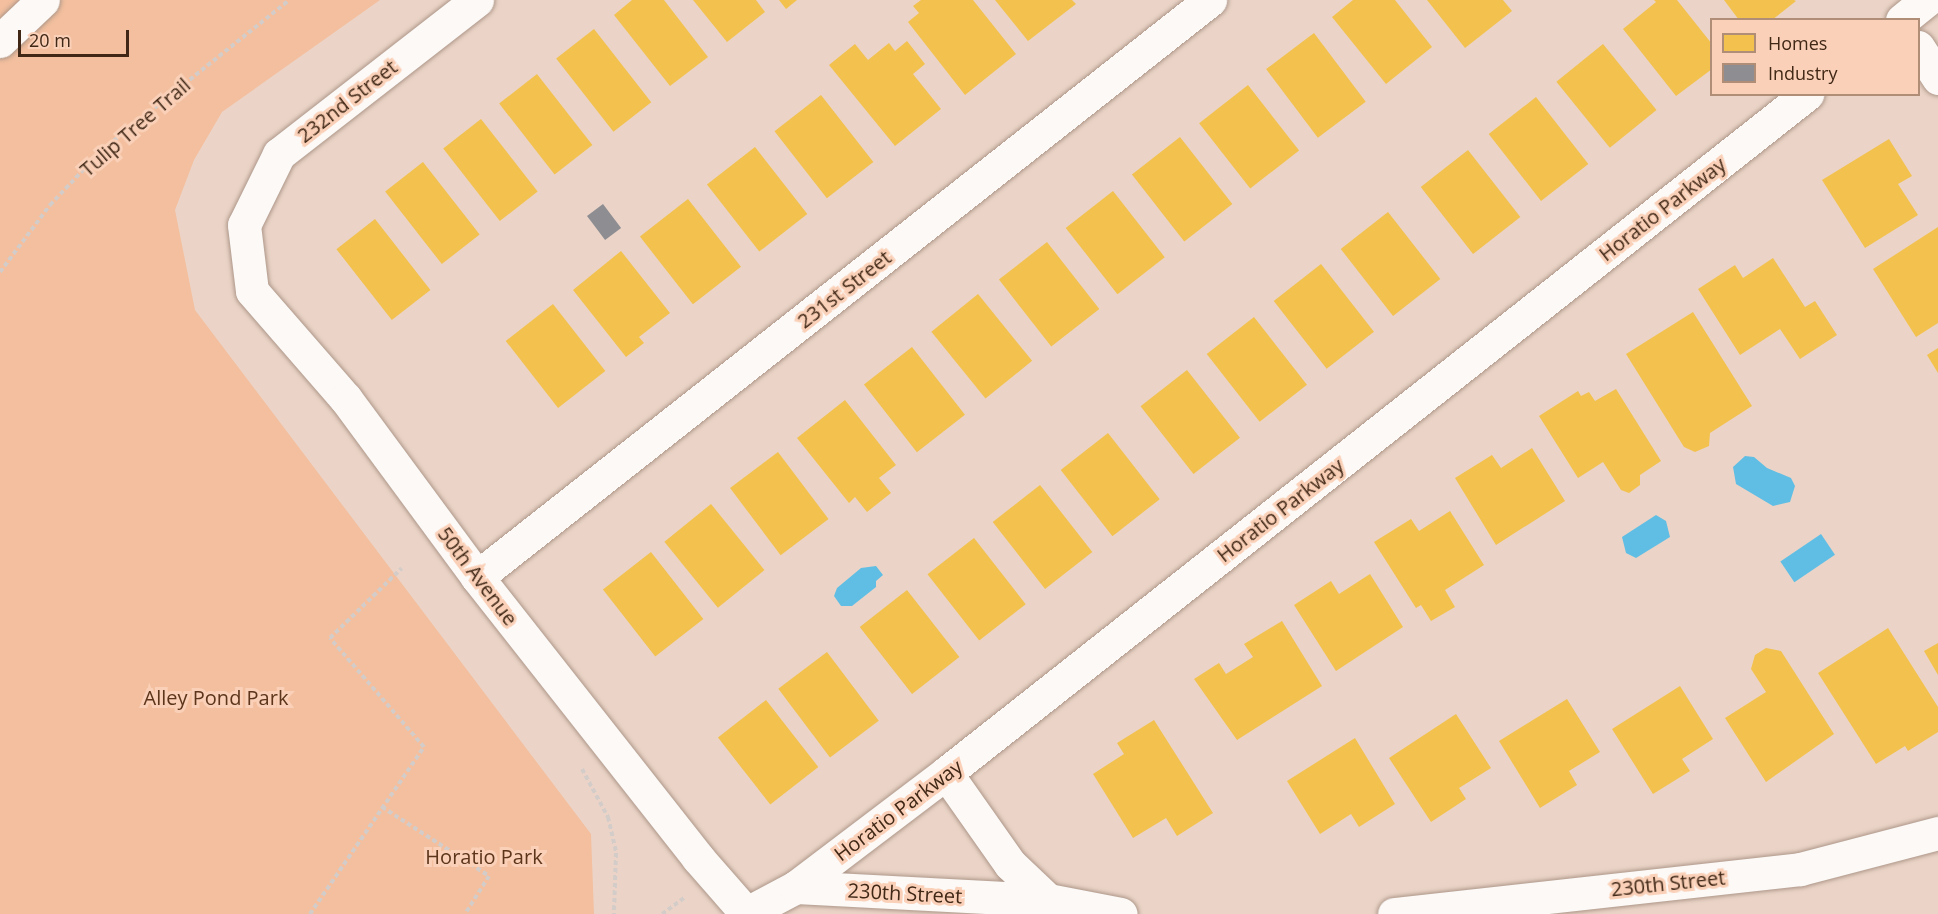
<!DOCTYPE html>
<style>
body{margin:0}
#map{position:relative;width:1938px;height:914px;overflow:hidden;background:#ebd4c7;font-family:"Open Sans",sans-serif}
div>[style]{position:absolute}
.green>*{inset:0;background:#f3bf9e}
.water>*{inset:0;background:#60bee4;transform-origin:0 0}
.homes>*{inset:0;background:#f2c14e;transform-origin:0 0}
.industry>*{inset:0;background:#8d8d92;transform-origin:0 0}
.path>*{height:4px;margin-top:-2px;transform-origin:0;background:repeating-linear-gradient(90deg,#d3ccc8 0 4.5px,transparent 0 7.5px)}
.roads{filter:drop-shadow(0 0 2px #ad9789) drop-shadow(0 0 2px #ad9789)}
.street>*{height:33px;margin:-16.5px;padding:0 16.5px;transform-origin:16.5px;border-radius:16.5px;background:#fcf9f7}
.highway>*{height:33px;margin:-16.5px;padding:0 16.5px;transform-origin:16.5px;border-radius:16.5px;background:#fcf9f7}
span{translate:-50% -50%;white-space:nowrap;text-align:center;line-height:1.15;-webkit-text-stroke:6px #fad1b8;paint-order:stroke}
.street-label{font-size:20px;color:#402716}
.park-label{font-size:20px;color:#5c351a}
.legend{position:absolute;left:1710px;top:18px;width:210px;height:78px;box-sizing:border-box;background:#fad1b8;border:2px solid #b08d77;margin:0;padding:8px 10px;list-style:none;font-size:18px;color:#402716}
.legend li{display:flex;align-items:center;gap:12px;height:30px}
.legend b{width:30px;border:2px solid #b08d77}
.scale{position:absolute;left:18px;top:30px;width:111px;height:27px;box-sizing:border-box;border:3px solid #402716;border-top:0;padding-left:8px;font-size:18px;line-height:21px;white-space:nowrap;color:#402716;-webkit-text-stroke:4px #fad1b8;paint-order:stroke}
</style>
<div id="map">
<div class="green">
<div style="clip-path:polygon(0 0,380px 0,222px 112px,194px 160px,175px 210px,195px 310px,591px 834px,594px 914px,0 914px)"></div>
</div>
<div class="water">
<div style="clip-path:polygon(1745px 456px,1754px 457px,1767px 468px,1791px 478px,1795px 486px,1790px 502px,1773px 506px,1736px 484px,1733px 467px)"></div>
<div style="clip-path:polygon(1656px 515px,1666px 521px,1670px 537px,1636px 558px,1626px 553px,1622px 537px)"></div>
<div style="left:1821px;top:534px;width:25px;height:49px;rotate:56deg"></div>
<div style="clip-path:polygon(876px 566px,883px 575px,876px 581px,876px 587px,852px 606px,841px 606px,834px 596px,837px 588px,861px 568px)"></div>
</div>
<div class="homes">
<div style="clip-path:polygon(632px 0,664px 0,708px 57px,670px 86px,614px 15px)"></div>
<div style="clip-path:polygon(693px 0,756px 0,765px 12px,727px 42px)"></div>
<div style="clip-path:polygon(779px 0,797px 0,786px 9px)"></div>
<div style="clip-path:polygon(921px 0,973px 0,1016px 54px,965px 95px,908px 22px,919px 13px,913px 6px)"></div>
<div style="clip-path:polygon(995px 0,1072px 0,1076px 4px,1028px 41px)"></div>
<div style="clip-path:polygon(1353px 0,1395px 0,1432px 47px,1386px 84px,1332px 17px)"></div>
<div style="clip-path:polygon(1427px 0,1503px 0,1512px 11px,1465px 48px)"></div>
<div style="clip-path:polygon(1654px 0,1677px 0,1712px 44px,1712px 69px,1676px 96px,1623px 29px,1656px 2px)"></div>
<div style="clip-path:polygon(1724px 0,1794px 0,1796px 1px,1772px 20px,1739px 20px)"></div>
<div style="left:594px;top:29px;width:93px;height:48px;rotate:52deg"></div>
<div style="left:1314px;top:33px;width:86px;height:60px;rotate:53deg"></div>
<div style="clip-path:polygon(907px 41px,925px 64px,913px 74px,941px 109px,895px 146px,829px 65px,855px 44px,868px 60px,889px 43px,895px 51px)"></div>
<div style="left:1603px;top:44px;width:85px;height:60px;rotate:51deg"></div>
<div style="left:537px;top:74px;width:90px;height:48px;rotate:52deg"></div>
<div style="left:1248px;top:85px;width:83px;height:62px;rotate:52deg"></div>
<div style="left:821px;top:95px;width:85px;height:59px;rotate:52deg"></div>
<div style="left:1536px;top:97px;width:85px;height:60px;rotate:52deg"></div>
<div style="left:481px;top:119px;width:92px;height:48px;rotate:52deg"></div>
<div style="left:1180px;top:137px;width:85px;height:61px;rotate:52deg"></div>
<div style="clip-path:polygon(1889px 139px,1912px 176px,1898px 184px,1918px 215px,1865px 248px,1822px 180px)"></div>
<div style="left:755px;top:147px;width:85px;height:61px;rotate:52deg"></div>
<div style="left:1468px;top:150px;width:85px;height:60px;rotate:52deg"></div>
<div style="left:423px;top:162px;width:92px;height:48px;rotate:52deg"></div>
<div style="left:1113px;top:191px;width:84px;height:60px;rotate:52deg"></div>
<div style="left:688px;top:199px;width:86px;height:61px;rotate:52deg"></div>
<div style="left:1388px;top:212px;width:85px;height:60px;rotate:52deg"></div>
<div style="left:375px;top:219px;width:90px;height:49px;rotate:52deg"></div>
<div style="clip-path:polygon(1938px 227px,1938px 323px,1916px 337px,1873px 269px)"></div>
<div style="left:1047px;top:242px;width:85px;height:61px;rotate:52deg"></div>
<div style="clip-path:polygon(621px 251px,670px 313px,639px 337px,644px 343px,626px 357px,573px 290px)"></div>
<div style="clip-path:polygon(1773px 258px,1805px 307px,1815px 301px,1837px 335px,1800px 359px,1780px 329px,1740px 355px,1698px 289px,1735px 265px,1743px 278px)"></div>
<div style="left:1321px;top:264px;width:86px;height:60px;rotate:52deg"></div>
<div style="left:978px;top:294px;width:86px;height:60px;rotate:51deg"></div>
<div style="left:553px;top:304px;width:85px;height:60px;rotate:52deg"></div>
<div style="clip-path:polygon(1693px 312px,1752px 406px,1710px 433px,1709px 446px,1695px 452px,1684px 447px,1626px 354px)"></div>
<div style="left:1254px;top:317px;width:86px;height:60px;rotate:52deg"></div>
<div style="left:912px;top:347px;width:86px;height:61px;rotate:52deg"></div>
<div style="clip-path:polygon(1938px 348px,1938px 373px,1927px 355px)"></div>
<div style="left:1187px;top:370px;width:86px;height:59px;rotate:52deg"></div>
<div style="clip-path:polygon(1616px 389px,1661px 461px,1640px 475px,1640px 485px,1629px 493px,1621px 490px,1603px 462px,1578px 478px,1539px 416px,1578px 391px,1581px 396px,1589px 392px,1595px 401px)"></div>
<div style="clip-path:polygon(845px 400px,896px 465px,879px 478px,891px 493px,867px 512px,855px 497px,849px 503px,797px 438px)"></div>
<div style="left:1108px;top:433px;width:84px;height:60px;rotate:52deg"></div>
<div style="clip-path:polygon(1532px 448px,1565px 501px,1496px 545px,1455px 478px,1492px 455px,1501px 468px)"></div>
<div style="left:778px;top:452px;width:84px;height:60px;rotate:53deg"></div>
<div style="left:1040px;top:485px;width:85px;height:60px;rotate:52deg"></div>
<div style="left:711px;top:504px;width:85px;height:60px;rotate:51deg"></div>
<div style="clip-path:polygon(1450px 511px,1484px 565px,1445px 590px,1455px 607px,1431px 621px,1421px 605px,1416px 608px,1374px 542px,1411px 519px,1419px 531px)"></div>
<div style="left:974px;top:538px;width:84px;height:59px;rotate:52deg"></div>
<div style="left:651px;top:552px;width:85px;height:61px;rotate:52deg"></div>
<div style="clip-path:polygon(1370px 574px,1403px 627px,1336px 671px,1294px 605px,1331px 581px,1339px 594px)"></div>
<div style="left:907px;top:590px;width:85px;height:60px;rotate:52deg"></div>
<div style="clip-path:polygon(1282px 621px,1322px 686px,1237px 740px,1194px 679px,1219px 663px,1226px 674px,1253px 657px,1244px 644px)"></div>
<div style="clip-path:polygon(1888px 628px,1938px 707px,1938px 732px,1908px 751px,1905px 746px,1876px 764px,1818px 673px)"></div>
<div style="clip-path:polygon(1938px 643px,1938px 675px,1924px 651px)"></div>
<div style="clip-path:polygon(1766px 648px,1781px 651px,1834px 734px,1766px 782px,1725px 718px,1766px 692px,1751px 669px,1755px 655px)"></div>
<div style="left:827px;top:652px;width:86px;height:61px;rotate:53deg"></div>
<div style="clip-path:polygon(1680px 686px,1713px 739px,1682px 759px,1690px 771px,1653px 794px,1612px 729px)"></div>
<div style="clip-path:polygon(1567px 699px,1600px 752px,1569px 771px,1577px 785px,1540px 808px,1499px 741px)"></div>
<div style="left:766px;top:700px;width:85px;height:61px;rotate:52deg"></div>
<div style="clip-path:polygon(1456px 714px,1491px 768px,1459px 788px,1466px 799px,1431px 822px,1389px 758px)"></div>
<div style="clip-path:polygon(1154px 720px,1213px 813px,1177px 836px,1166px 818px,1133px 838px,1093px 774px,1124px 754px,1117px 743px)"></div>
<div style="clip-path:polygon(1355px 738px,1395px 804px,1359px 827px,1351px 814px,1320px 834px,1287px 781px)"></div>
</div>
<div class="industry">
<div style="left:603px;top:204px;width:30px;height:20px;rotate:53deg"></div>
</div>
<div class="path">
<div style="left:0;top:272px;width:84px;rotate:-53.3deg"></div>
<div style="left:50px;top:205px;width:76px;rotate:-46.6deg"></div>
<div style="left:102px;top:150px;width:240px;rotate:-38.7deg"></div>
<div style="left:582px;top:769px;width:55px;rotate:61.6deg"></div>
<div style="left:608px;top:817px;width:37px;rotate:77deg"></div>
<div style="left:616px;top:853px;width:61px;rotate:91.9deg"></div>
<div style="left:382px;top:807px;width:127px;rotate:32.8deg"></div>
<div style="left:489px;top:876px;width:45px;rotate:122.3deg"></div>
<div style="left:310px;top:914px;width:202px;rotate:-55.7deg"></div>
<div style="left:424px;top:747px;width:144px;rotate:-130.8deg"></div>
<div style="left:330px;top:638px;width:100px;rotate:-44.2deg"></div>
<div style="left:662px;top:914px;width:29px;rotate:-36deg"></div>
</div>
<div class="roads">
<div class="street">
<div style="left:477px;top:0;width:251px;rotate:142.1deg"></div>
<div style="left:279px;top:154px;width:79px;rotate:116.2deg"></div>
<div style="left:244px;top:225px;width:66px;rotate:83.1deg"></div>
<div style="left:252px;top:291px;width:143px;rotate:49deg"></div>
<div style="left:346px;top:399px;width:221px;rotate:53.6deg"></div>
<div style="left:477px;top:577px;width:357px;rotate:51.8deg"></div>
<div style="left:698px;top:858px;width:73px;rotate:48.9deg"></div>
<div style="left:1902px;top:20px;width:32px;rotate:-39deg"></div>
<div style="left:1918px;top:47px;width:37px;rotate:57deg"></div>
<div style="left:477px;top:577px;width:933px;rotate:-38.21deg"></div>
<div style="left:946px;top:773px;width:111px;rotate:54.9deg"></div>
<div style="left:1010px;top:864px;width:52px;rotate:43.5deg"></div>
<div style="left:796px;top:887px;width:252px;rotate:3deg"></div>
<div style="left:1048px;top:900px;width:74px;rotate:10.9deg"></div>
<div style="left:745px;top:914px;width:58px;rotate:-27.9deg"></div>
<div style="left:796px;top:887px;width:188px;rotate:-37.2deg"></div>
<div style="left:946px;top:773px;width:1097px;rotate:-38.26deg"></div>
<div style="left:1394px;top:914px;width:408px;rotate:-6.3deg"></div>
<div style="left:1800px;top:869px;width:143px;rotate:-14.6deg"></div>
</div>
<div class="highway">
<div style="left:0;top:41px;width:59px;rotate:-43.6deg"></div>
</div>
</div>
<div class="street-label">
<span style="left:347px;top:101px;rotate:-38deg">232nd Street</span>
<span style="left:135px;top:127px;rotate:-41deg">Tulip Tree Trail</span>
<span style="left:1662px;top:209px;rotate:-38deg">Horatio Parkway</span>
<span style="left:844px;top:289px;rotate:-38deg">231st Street</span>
<span style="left:1280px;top:510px;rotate:-38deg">Horatio Parkway</span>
<span style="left:478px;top:576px;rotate:53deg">50th Avenue</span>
<span style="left:898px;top:810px;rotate:-37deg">Horatio Parkway</span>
<span style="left:1668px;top:883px;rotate:-6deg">230th Street</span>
<span style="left:905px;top:893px;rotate:3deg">230th Street</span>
</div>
<div class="park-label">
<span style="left:216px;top:697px">Alley Pond Park</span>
<span style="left:484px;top:856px">Horatio Park</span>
</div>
<ul class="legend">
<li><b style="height:16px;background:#f2c14e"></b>Homes</li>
<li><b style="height:16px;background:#8d8d92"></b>Industry</li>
</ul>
<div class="scale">20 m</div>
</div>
